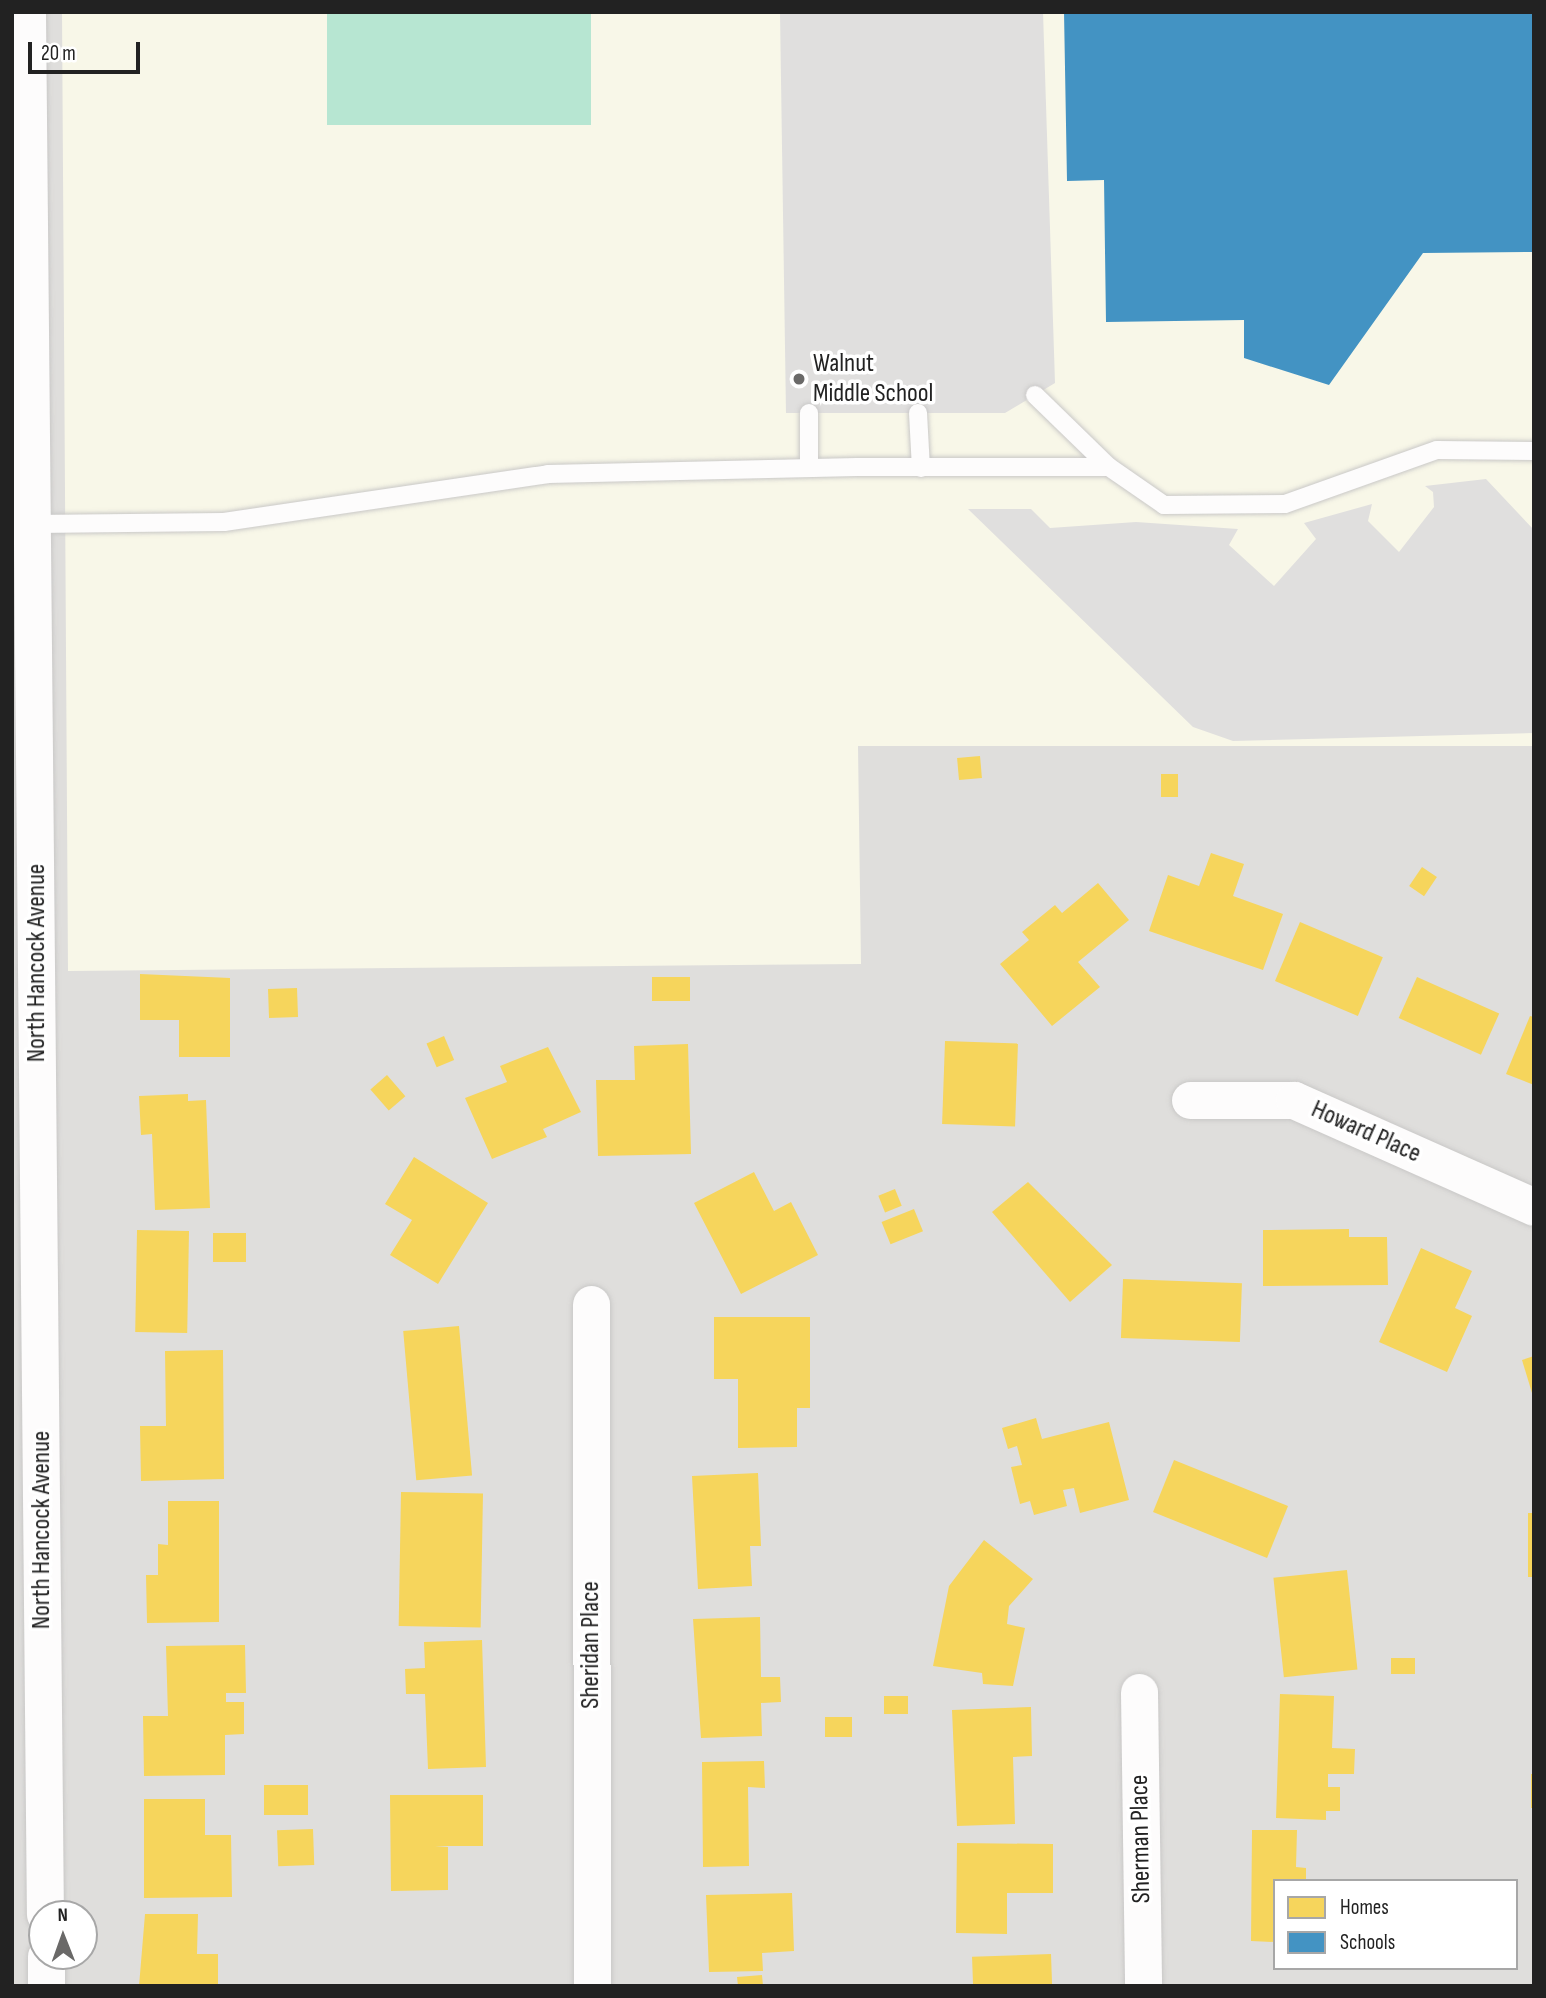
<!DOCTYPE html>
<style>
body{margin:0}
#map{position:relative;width:1546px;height:1998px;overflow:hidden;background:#f0eeeb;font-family:"Sofia Sans Condensed",sans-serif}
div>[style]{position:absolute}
.residential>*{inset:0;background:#dfdedc}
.education>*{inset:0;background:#f8f7e8}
.pitch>*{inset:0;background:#b7e6d2;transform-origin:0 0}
.parking>*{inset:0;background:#e0dfde}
.homes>*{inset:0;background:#f6d55c;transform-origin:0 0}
.schools>*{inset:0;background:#4393c3}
.roads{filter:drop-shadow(0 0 2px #c9c8c7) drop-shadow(0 0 2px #c9c8c7)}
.service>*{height:18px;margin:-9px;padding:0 9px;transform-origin:9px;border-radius:9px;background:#fdfcfc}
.minor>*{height:37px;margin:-18.5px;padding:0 18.5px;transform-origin:18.5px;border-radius:18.5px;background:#fdfcfc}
.dots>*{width:19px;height:19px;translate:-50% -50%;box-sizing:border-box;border:4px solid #fff;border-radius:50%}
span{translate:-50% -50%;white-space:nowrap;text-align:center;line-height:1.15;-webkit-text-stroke:7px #fff;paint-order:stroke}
.poi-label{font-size:26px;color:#222}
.left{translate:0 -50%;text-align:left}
.street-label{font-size:26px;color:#222}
.frame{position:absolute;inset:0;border:14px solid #222;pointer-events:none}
.legend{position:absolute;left:1273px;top:1879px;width:245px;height:91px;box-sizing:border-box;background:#fff;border:2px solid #a7a7a7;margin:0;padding:9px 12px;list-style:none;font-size:21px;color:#222}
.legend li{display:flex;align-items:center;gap:14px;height:35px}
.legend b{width:35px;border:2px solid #a7a7a7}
.north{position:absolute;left:28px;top:1900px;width:70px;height:70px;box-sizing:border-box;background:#fff;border:2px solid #a7a7a7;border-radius:50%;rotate:359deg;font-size:19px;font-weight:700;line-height:28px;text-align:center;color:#222}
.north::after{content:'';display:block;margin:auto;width:24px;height:32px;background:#6a6968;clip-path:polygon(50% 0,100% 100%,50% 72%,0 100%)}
.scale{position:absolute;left:28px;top:42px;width:112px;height:32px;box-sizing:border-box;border:4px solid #222;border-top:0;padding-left:9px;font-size:21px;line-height:24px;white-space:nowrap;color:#222;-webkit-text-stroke:5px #fff;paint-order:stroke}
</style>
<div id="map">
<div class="residential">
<div style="clip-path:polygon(evenodd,12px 12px,1534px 12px,1534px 1986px,12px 1986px,12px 12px,1275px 1881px,1516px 1881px,1516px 1968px,1275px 1968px,1275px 1881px,12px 12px,42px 1914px,84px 1914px,84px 1956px,42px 1956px,42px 1914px)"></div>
</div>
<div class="education">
<div style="clip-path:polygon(62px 12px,1534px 12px,1534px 746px,858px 746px,861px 964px,68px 971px)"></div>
</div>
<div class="pitch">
<div style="left:327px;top:12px;width:264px;height:113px"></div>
</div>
<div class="parking">
<div style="clip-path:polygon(780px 12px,1043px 12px,1055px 383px,1005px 413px,786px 413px)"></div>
<div style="clip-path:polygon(1486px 479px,1534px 530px,1534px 733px,1233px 741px,1193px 727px,968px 509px,1031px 509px,1050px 528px,1136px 522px,1238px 529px,1229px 545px,1274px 586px,1316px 539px,1304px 523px,1372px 504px,1368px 521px,1399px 552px,1434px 507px,1433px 492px,1425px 486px)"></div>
</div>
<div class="homes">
<div style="left:980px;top:756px;width:22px;height:23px;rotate:85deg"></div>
<div style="left:1161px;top:774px;width:17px;height:23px"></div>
<div style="clip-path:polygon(1211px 853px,1244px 864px,1233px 896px,1283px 914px,1263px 970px,1149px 931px,1168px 875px,1199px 886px)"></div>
<div style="left:1422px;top:867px;width:18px;height:23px;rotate:34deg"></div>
<div style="clip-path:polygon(1098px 883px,1129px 920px,1078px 962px,1100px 987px,1052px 1026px,1000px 964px,1029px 940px,1022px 932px,1055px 905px,1062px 913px)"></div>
<div style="left:1300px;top:922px;width:90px;height:64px;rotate:23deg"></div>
<div style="clip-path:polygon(140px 974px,230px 978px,230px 1057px,179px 1057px,179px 1020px,140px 1020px)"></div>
<div style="left:652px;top:977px;width:38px;height:24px"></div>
<div style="left:1417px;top:977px;width:90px;height:45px;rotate:24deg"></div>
<div style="left:297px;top:988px;width:29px;height:29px;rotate:88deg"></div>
<div style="clip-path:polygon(1530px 1016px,1534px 1017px,1534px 1085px,1506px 1074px)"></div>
<div style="left:444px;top:1036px;width:26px;height:19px;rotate:67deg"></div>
<div style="left:945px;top:1041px;width:73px;height:83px;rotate:2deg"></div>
<div style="clip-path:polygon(688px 1044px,691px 1154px,598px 1156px,596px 1080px,635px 1080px,634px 1046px)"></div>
<div style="clip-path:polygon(548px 1047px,581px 1112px,543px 1129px,547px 1137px,492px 1159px,465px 1098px,507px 1082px,500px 1066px)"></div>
<div style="left:387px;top:1075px;width:28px;height:22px;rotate:49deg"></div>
<div style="clip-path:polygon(188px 1094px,188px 1101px,206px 1100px,210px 1208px,155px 1210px,152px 1134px,141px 1135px,139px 1096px)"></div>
<div style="clip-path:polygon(414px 1157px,488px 1203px,438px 1284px,390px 1255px,412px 1220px,385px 1204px)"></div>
<div style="clip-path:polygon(754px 1172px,774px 1211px,791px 1202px,818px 1255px,741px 1294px,694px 1203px)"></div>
<div style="clip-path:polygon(1028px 1182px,1112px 1265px,1070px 1302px,992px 1212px)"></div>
<div style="left:895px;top:1189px;width:18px;height:18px;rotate:68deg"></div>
<div style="left:914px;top:1209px;width:24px;height:35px;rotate:68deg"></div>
<div style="clip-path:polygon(1349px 1229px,1349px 1237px,1387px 1237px,1388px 1285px,1263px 1286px,1263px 1230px)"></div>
<div style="left:137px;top:1230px;width:52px;height:102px;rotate:1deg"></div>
<div style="left:213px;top:1233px;width:33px;height:29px"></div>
<div style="clip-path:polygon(1421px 1248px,1472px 1271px,1455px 1308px,1472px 1316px,1447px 1372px,1379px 1342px)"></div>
<div style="left:1123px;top:1279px;width:119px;height:59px;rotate:2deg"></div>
<div style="clip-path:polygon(714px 1317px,810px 1317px,810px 1408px,797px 1408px,797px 1447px,738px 1448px,738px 1379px,714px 1379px)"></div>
<div style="left:459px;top:1326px;width:150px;height:56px;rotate:85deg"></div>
<div style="clip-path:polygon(223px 1350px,224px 1479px,141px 1481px,140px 1426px,166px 1426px,165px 1351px)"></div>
<div style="clip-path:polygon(1534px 1356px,1534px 1392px,1532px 1393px,1522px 1360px)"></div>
<div style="clip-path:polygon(1036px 1418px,1042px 1439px,1109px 1422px,1129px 1500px,1080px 1513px,1074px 1488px,1063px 1490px,1067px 1506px,1034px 1515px,1030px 1501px,1020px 1504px,1011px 1467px,1022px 1465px,1017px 1446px,1008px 1449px,1002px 1428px)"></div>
<div style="left:1174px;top:1460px;width:123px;height:56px;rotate:22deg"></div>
<div style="clip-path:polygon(758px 1473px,761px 1546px,750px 1546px,752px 1586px,698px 1589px,692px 1476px)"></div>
<div style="left:401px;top:1492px;width:82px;height:134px;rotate:1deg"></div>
<div style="clip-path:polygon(168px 1501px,219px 1501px,219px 1622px,147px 1623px,146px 1575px,158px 1575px,158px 1544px,168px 1545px)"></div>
<div style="left:1528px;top:1513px;width:6px;height:64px"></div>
<div style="clip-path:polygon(984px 1540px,1033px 1579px,1009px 1606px,1007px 1624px,1025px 1628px,1013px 1686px,983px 1684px,982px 1673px,933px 1666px,949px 1586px)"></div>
<div style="left:1347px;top:1570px;width:100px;height:74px;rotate:84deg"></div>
<div style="clip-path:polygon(760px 1617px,761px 1677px,780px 1677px,781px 1702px,761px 1703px,762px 1736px,701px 1738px,693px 1619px)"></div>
<div style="clip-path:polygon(482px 1640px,486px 1767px,428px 1769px,425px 1694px,406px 1694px,405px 1669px,425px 1668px,424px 1642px)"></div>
<div style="clip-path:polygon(245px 1645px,246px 1693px,226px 1693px,226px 1702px,244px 1702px,244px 1734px,225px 1735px,225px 1775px,144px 1776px,143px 1716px,168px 1716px,166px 1646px)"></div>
<div style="left:1391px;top:1658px;width:24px;height:16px"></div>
<div style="clip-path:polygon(1280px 1694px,1334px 1696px,1332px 1748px,1355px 1749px,1354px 1774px,1328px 1774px,1328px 1787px,1340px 1787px,1340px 1811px,1326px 1811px,1326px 1820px,1276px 1818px)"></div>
<div style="left:884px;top:1696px;width:24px;height:18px"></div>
<div style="clip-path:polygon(1031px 1707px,1032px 1756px,1013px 1757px,1015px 1824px,957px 1826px,952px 1710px)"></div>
<div style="left:825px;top:1717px;width:27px;height:20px"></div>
<div style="clip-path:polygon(764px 1761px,765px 1788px,748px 1787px,749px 1866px,703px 1867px,702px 1762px)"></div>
<div style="left:1531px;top:1774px;width:3px;height:34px"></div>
<div style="left:308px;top:1785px;width:30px;height:44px;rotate:90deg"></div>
<div style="clip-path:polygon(390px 1795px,483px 1795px,483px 1846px,435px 1846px,448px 1847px,448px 1890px,391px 1891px)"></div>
<div style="clip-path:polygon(144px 1799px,205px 1799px,205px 1835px,231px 1835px,232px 1897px,144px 1898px)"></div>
<div style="left:313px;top:1829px;width:36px;height:36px;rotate:88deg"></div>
<div style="clip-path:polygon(1252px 1830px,1297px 1830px,1296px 1867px,1306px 1868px,1306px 1881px,1275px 1881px,1275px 1942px,1251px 1941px)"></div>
<div style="clip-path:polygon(957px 1843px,1053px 1844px,1053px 1893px,1007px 1893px,1007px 1934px,956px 1933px)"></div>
<div style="clip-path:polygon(792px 1893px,794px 1951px,762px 1953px,763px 1971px,709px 1972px,706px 1895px)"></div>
<div style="clip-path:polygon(145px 1914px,198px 1914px,197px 1954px,218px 1954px,218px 1986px,139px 1986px)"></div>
<div style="left:1051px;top:1954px;width:32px;height:79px;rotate:88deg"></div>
<div style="clip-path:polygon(762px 1975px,763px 1986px,738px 1986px,737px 1977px)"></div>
</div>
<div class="schools">
<div style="clip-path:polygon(1064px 12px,1534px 12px,1534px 252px,1423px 253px,1329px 385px,1244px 358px,1244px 320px,1106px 322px,1104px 180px,1067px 181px)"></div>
</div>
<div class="roads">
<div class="service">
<div style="left:1035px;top:395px;width:103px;rotate:44.2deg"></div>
<div style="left:809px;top:413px;width:55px;rotate:90deg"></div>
<div style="left:918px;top:413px;width:55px;rotate:86.9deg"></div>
<div style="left:34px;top:524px;width:190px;rotate:-0.6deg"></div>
<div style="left:224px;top:522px;width:328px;rotate:-8.4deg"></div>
<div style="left:548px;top:474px;width:309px;rotate:-1.3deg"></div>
<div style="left:857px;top:467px;width:252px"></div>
<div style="left:1109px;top:467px;width:67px;rotate:34.6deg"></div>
<div style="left:1164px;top:505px;width:121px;rotate:-0.5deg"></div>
<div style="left:1285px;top:504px;width:161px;rotate:-19.6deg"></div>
<div style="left:1437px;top:450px;width:97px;rotate:0.6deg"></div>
</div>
<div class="minor">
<div style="left:27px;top:12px;width:1902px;rotate:89.46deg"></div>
<div style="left:1190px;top:1100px;width:104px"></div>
<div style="left:1294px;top:1100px;width:263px;rotate:24deg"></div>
<div style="left:591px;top:1304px;width:682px;rotate:89.92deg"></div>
<div style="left:1139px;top:1692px;width:294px;rotate:89.2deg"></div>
<div style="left:46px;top:1956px;width:30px;rotate:90deg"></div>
</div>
</div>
<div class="dots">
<div style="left:799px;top:379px;background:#6a6968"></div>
</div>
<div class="poi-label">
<span class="left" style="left:813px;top:379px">Walnut<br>Middle School</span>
</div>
<div class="street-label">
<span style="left:37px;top:963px;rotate:-90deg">North Hancock Avenue</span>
<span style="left:1366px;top:1132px;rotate:24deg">Howard Place</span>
<span style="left:42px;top:1530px;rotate:-90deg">North Hancock Avenue</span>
<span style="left:591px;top:1645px;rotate:-90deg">Sheridan Place</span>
<span style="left:1141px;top:1839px;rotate:-91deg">Sherman Place</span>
</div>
<div class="frame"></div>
<ul class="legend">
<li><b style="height:19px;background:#f6d55c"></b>Homes</li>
<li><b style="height:19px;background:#4393c3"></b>Schools</li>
</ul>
<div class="north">N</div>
<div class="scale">20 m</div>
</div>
